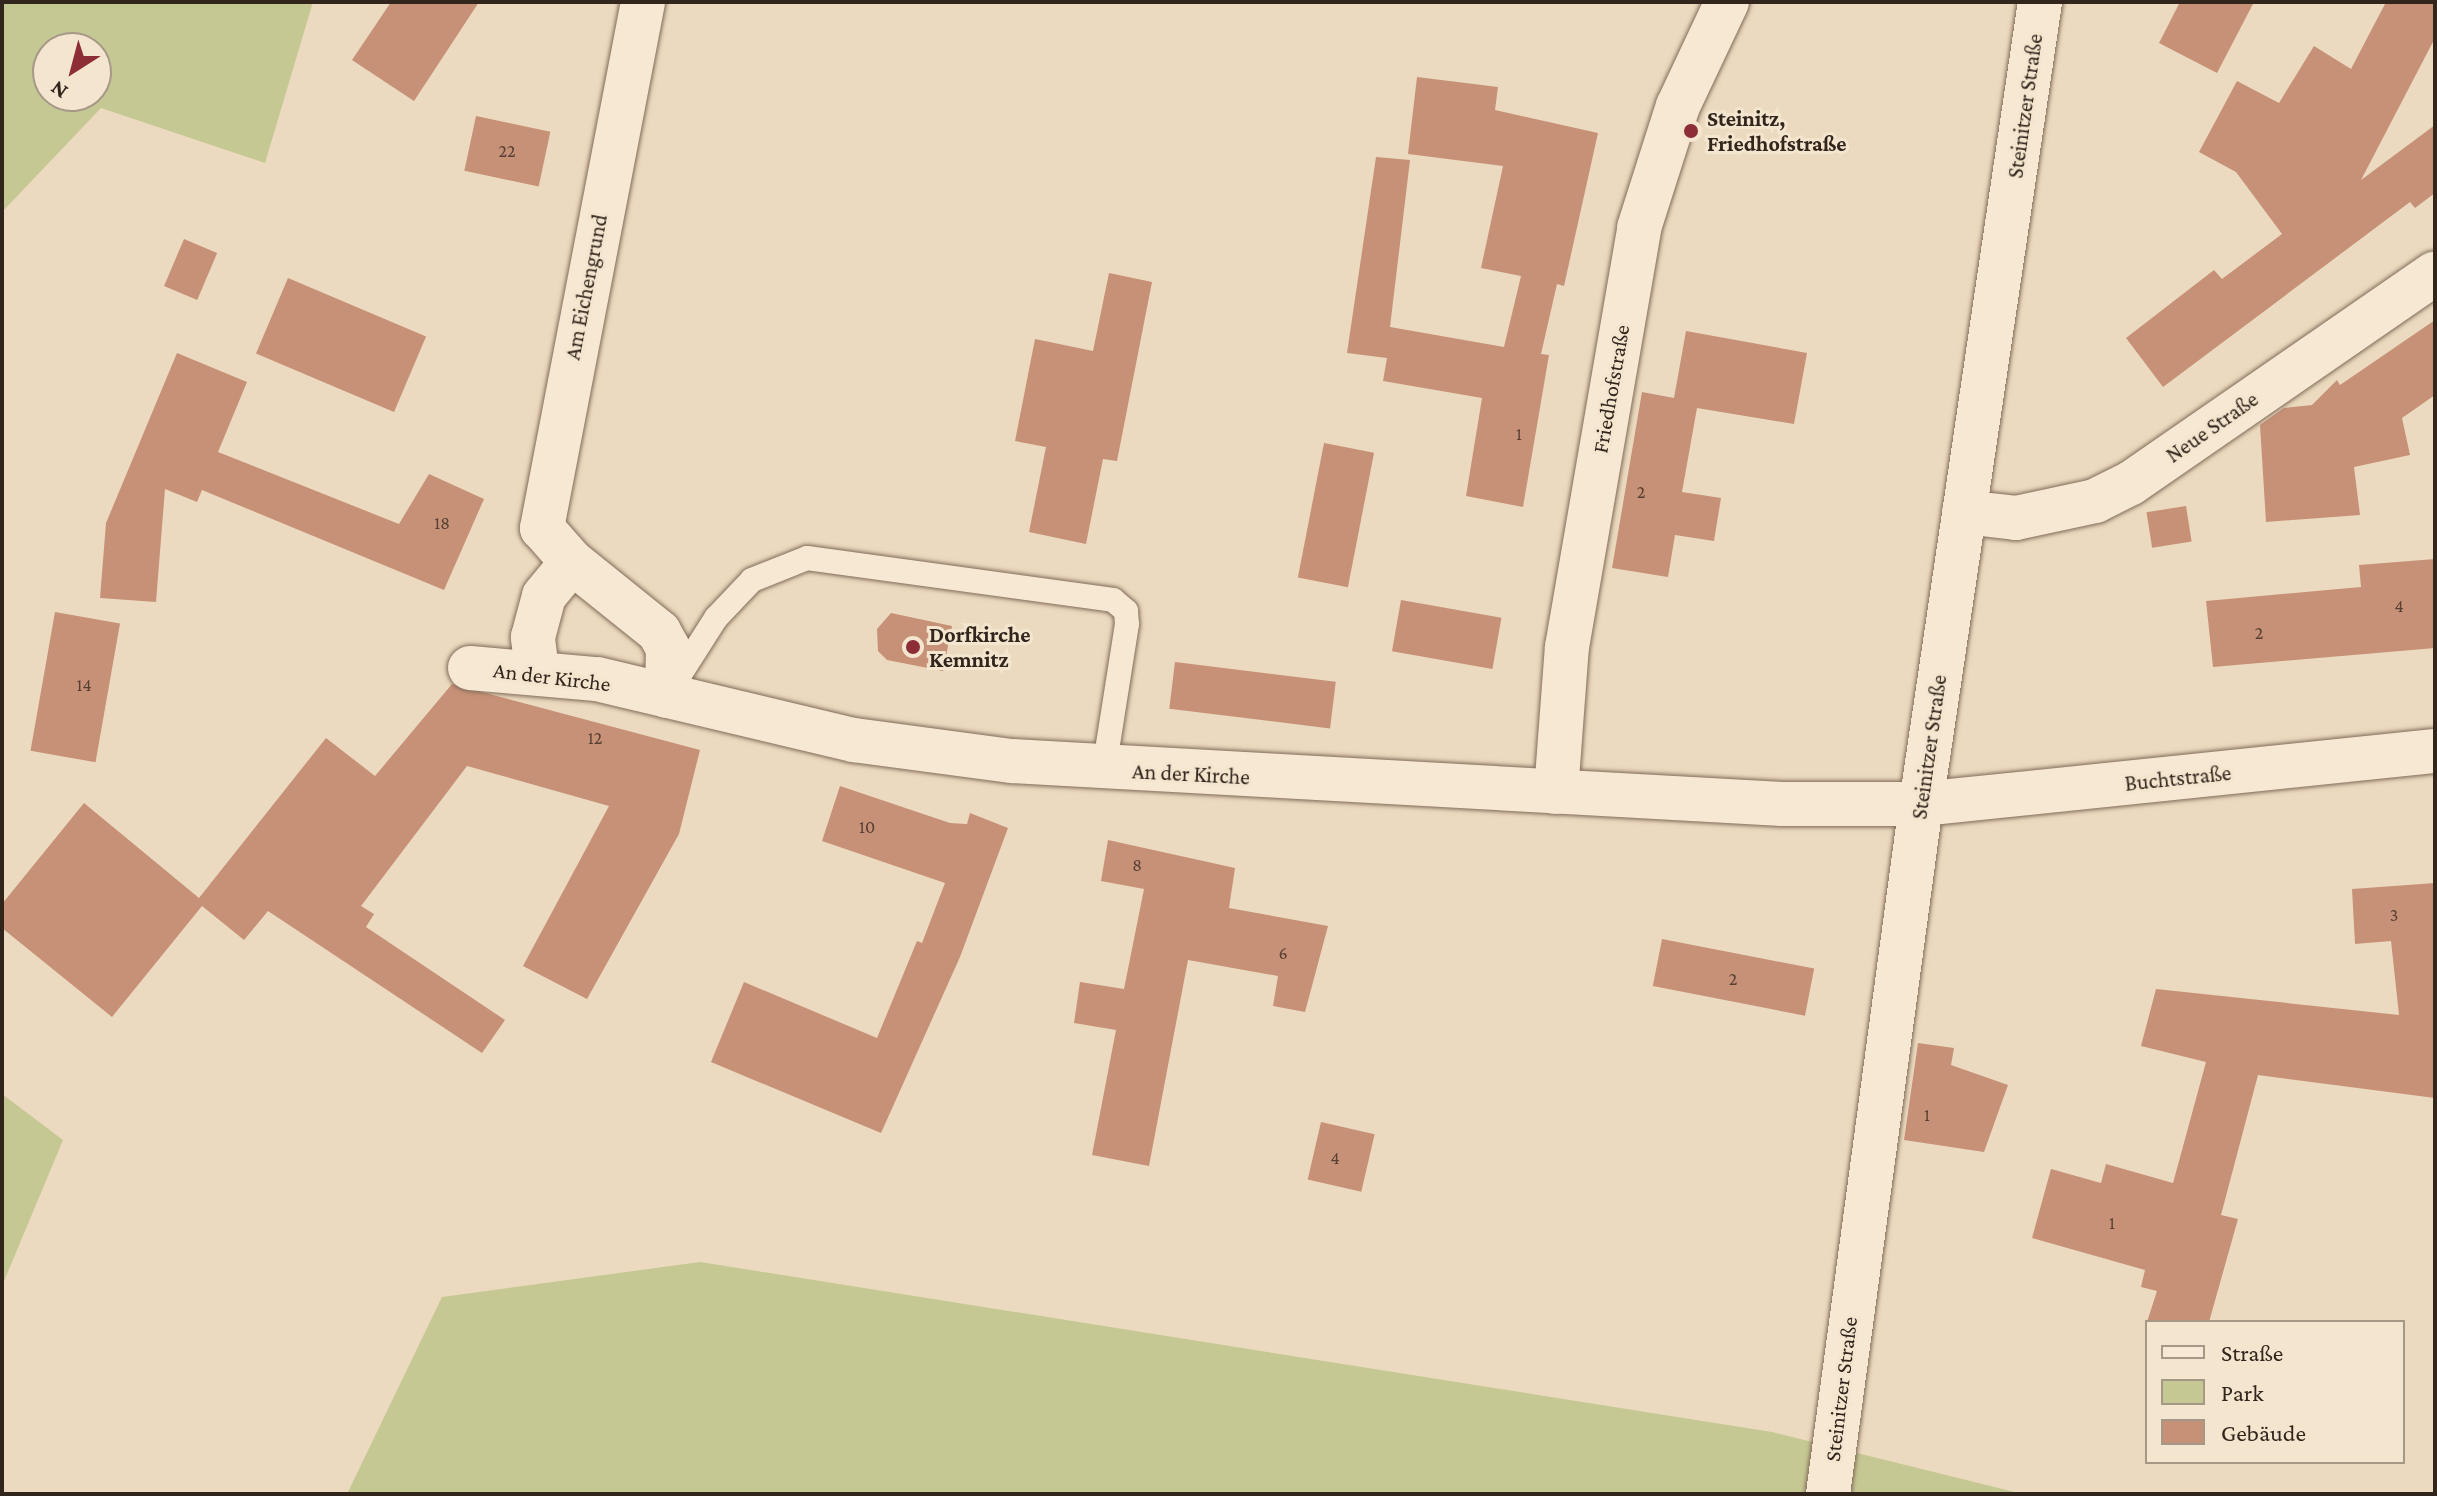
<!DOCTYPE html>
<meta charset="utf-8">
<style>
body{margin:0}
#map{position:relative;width:2437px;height:1496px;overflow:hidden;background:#ebdabf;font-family:"Crimson Pro",serif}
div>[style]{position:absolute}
.green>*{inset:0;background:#c6c894}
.building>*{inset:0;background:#c79177;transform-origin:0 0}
.roads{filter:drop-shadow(0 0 2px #826b59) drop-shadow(0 0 2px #826b59)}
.lane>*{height:24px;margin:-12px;padding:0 12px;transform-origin:12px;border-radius:12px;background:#f6e8d2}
.street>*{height:44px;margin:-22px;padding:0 22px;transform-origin:22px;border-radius:22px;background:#f6e8d2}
.secondary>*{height:44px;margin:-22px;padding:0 22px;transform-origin:22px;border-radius:22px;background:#f6e8d2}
.dots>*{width:22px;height:22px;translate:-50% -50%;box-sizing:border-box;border:4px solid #f3e5ce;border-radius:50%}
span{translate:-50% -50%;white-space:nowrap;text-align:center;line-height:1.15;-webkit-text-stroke:6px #f3e5ce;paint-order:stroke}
.number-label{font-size:18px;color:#574033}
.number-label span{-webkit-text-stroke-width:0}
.street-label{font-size:22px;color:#32251c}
.poi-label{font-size:22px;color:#32251c;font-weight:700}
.left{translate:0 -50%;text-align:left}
.frame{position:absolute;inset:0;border:4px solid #32251c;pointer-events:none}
.legend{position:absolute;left:2145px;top:1320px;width:260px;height:144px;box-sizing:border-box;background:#f3e5ce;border:2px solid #a69887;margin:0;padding:10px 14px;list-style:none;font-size:24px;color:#32251c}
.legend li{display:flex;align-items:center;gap:16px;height:40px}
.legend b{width:40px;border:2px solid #a69887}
.north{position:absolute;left:32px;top:32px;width:80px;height:80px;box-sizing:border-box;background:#f3e5ce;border:2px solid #a69887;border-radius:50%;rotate:216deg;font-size:22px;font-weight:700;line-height:32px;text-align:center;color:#32251c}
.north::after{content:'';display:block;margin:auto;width:28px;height:36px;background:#8d2d35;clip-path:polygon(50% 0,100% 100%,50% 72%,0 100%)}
</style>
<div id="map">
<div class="green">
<div style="clip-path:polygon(evenodd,2px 2px,313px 2px,265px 163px,101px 108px,2px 212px,2px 2px,48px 48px,96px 48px,96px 96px,48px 96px,48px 48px)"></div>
<div style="clip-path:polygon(2px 1094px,63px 1140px,2px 1286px)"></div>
<div style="clip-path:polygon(700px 1262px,1772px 1432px,2023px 1494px,347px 1494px,442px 1297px)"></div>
</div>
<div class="building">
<div style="clip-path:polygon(391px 2px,479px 2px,414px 101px,352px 60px)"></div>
<div style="clip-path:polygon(2180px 2px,2254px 2px,2217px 73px,2159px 43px)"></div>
<div style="clip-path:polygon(2386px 2px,2435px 2px,2435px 38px,2361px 180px,2435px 125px,2435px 193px,2415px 208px,2410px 202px,2163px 387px,2126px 338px,2214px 270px,2222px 279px,2282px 234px,2236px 172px,2199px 152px,2237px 81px,2279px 103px,2314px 46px,2351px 69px)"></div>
<div style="clip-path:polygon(1417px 77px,1498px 87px,1495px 110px,1598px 133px,1564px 286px,1557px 284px,1541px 354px,1549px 355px,1523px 507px,1466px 496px,1482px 398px,1383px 381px,1387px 358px,1347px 353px,1376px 157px,1410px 160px,1390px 327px,1504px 347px,1521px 276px,1481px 268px,1503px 166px,1408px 154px)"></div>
<div style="left:476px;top:116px;width:76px;height:56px;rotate:12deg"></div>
<div style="left:184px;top:239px;width:36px;height:51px;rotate:23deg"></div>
<div style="clip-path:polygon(1109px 273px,1152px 282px,1117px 461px,1103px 459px,1086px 544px,1029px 532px,1046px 447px,1015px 441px,1035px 339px,1093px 351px)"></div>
<div style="left:288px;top:278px;width:150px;height:82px;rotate:23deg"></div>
<div style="clip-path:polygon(2435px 320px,2435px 395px,2402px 418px,2410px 455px,2354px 467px,2360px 515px,2266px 522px,2260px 425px,2284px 408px,2312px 405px,2337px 380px,2340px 385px)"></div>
<div style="clip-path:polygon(1686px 331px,1807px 353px,1794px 424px,1697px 408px,1682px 492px,1721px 498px,1714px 541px,1675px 535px,1668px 577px,1612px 568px,1642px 392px,1674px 398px)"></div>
<div style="clip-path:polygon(177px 353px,247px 382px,218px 452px,399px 524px,429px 474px,484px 499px,444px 590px,202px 490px,197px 502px,165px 489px,156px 602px,100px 598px,106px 523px)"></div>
<div style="left:1324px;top:443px;width:51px;height:137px;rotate:11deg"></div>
<div style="left:2186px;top:506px;width:36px;height:40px;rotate:81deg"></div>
<div style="clip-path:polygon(2435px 559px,2435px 648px,2213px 667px,2206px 601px,2361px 587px,2359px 565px)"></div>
<div style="left:1401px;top:600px;width:102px;height:52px;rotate:10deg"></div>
<div style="left:55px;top:612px;width:66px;height:141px;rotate:10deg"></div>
<div style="clip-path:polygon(891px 613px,952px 626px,943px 671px,887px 660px,878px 651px,877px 629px)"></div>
<div style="left:1175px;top:662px;width:162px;height:47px;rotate:7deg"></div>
<div style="clip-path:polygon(452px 684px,700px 750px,679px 834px,587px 999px,523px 966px,609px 806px,467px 766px,361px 906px,374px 914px,366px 927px,505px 1020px,482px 1053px,268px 911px,244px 940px,202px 906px,112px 1017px,2px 928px,2px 904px,84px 803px,199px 898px,326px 738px,375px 776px)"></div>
<div style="clip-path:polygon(840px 786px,950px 823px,967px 824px,970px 813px,1008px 828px,960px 957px,881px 1133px,711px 1062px,744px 982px,877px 1038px,917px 941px,922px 943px,945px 883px,822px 841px)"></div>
<div style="clip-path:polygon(1108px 840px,1235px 868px,1229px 908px,1328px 926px,1305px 1012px,1273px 1006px,1278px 976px,1188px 960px,1149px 1166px,1092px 1155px,1116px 1030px,1074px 1023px,1080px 982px,1124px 989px,1144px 889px,1101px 881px)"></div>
<div style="clip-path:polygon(2435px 883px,2435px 1098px,2258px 1075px,2221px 1215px,2238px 1219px,2209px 1322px,2147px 1322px,2157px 1291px,2141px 1287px,2145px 1270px,2032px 1238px,2051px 1169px,2101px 1183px,2106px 1164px,2173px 1183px,2206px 1062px,2141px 1046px,2156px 989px,2399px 1015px,2391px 941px,2355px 944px,2352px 889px)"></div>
<div style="left:1662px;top:939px;width:155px;height:48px;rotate:11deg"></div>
<div style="clip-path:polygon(1918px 1043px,1954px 1048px,1951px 1065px,2008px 1085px,1984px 1152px,1904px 1140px)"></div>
<div style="left:1321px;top:1122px;width:55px;height:59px;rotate:13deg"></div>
</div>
<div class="roads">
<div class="lane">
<div style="left:672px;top:687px;width:82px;rotate:-57.5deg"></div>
<div style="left:716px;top:618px;width:52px;rotate:-46.5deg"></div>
<div style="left:752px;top:580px;width:59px;rotate:-21.8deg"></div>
<div style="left:807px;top:558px;width:309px;rotate:7.8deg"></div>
<div style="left:1113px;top:600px;width:17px;rotate:40deg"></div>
<div style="left:1126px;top:611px;width:13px;rotate:86deg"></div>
<div style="left:1127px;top:624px;width:148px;rotate:99deg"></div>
</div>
<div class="street">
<div style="left:643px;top:2px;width:536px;rotate:100.87deg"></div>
<div style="left:542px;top:528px;width:45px;rotate:48.6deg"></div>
<div style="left:572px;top:562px;width:112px;rotate:38.8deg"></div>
<div style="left:659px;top:632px;width:18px;rotate:61deg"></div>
<div style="left:668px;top:648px;width:48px;rotate:91.2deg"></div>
<div style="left:1964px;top:512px;width:52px;rotate:6.6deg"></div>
<div style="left:2016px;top:518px;width:81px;rotate:-12.1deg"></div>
<div style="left:2095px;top:501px;width:40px;rotate:-26.6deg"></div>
<div style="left:2131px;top:483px;width:369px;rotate:-34.6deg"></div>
<div style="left:470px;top:668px;width:127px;rotate:5deg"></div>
<div style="left:597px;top:679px;width:264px;rotate:13.4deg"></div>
<div style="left:854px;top:740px;width:159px;rotate:7.6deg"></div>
<div style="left:1012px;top:761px;width:771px;rotate:3.2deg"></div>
<div style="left:1782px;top:804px;width:139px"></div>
<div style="left:1921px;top:804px;width:517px;rotate:-5.89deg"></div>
<div style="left:537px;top:671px;width:34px;rotate:-97deg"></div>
<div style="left:533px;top:637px;width:42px;rotate:-75deg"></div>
<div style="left:544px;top:596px;width:44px;rotate:-50.5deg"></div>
<div style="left:1556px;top:792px;width:145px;rotate:-85.7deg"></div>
<div style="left:1567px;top:647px;width:425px;rotate:-80.2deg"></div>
<div style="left:1639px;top:228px;width:128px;rotate:-72.3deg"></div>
<div style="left:1678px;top:106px;width:115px;rotate:-64.8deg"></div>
</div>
<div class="secondary">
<div style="left:1828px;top:1494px;width:696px;rotate:-82.32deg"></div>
<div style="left:1921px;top:804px;width:811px;rotate:-81.56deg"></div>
</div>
</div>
<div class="dots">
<div style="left:1691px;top:131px;background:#8d2d35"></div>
<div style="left:913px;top:647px;background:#8d2d35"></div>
</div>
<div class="number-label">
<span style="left:507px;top:151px">22</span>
<span style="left:1519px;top:434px">1</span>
<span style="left:1641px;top:492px">2</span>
<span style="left:442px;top:523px">18</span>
<span style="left:2399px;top:606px">4</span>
<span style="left:2259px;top:633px">2</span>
<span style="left:84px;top:685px">14</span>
<span style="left:595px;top:738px">12</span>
<span style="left:867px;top:827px">10</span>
<span style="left:1137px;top:865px">8</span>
<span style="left:2394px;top:915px">3</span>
<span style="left:1283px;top:953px">6</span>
<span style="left:1733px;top:979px">2</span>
<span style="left:1927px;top:1115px">1</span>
<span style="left:1335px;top:1158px">4</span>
<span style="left:2112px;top:1223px">1</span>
</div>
<div class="street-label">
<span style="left:2025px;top:106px;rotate:-82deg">Steinitzer Straße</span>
<span style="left:586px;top:287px;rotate:-79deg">Am Eichengrund</span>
<span style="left:1611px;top:389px;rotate:-80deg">Friedhofstraße</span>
<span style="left:2212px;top:427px;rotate:-35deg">Neue Straße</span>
<span style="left:552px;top:677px;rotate:7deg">An der Kirche</span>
<span style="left:1929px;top:747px;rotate:-82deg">Steinitzer Straße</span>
<span style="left:1191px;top:774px;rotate:3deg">An der Kirche</span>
<span style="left:2178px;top:778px;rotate:-6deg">Buchtstraße</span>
<span style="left:1841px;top:1389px;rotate:-83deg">Steinitzer Straße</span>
</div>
<div class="poi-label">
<span class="left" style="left:1707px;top:131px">Steinitz,<br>Friedhofstraße</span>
<span class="left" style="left:929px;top:647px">Dorfkirche<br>Kemnitz</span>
</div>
<div class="frame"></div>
<ul class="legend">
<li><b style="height:10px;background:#f6e8d2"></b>Straße</li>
<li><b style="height:22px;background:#c6c894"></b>Park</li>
<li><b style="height:22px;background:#c79177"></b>Gebäude</li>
</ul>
<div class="north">N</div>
</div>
